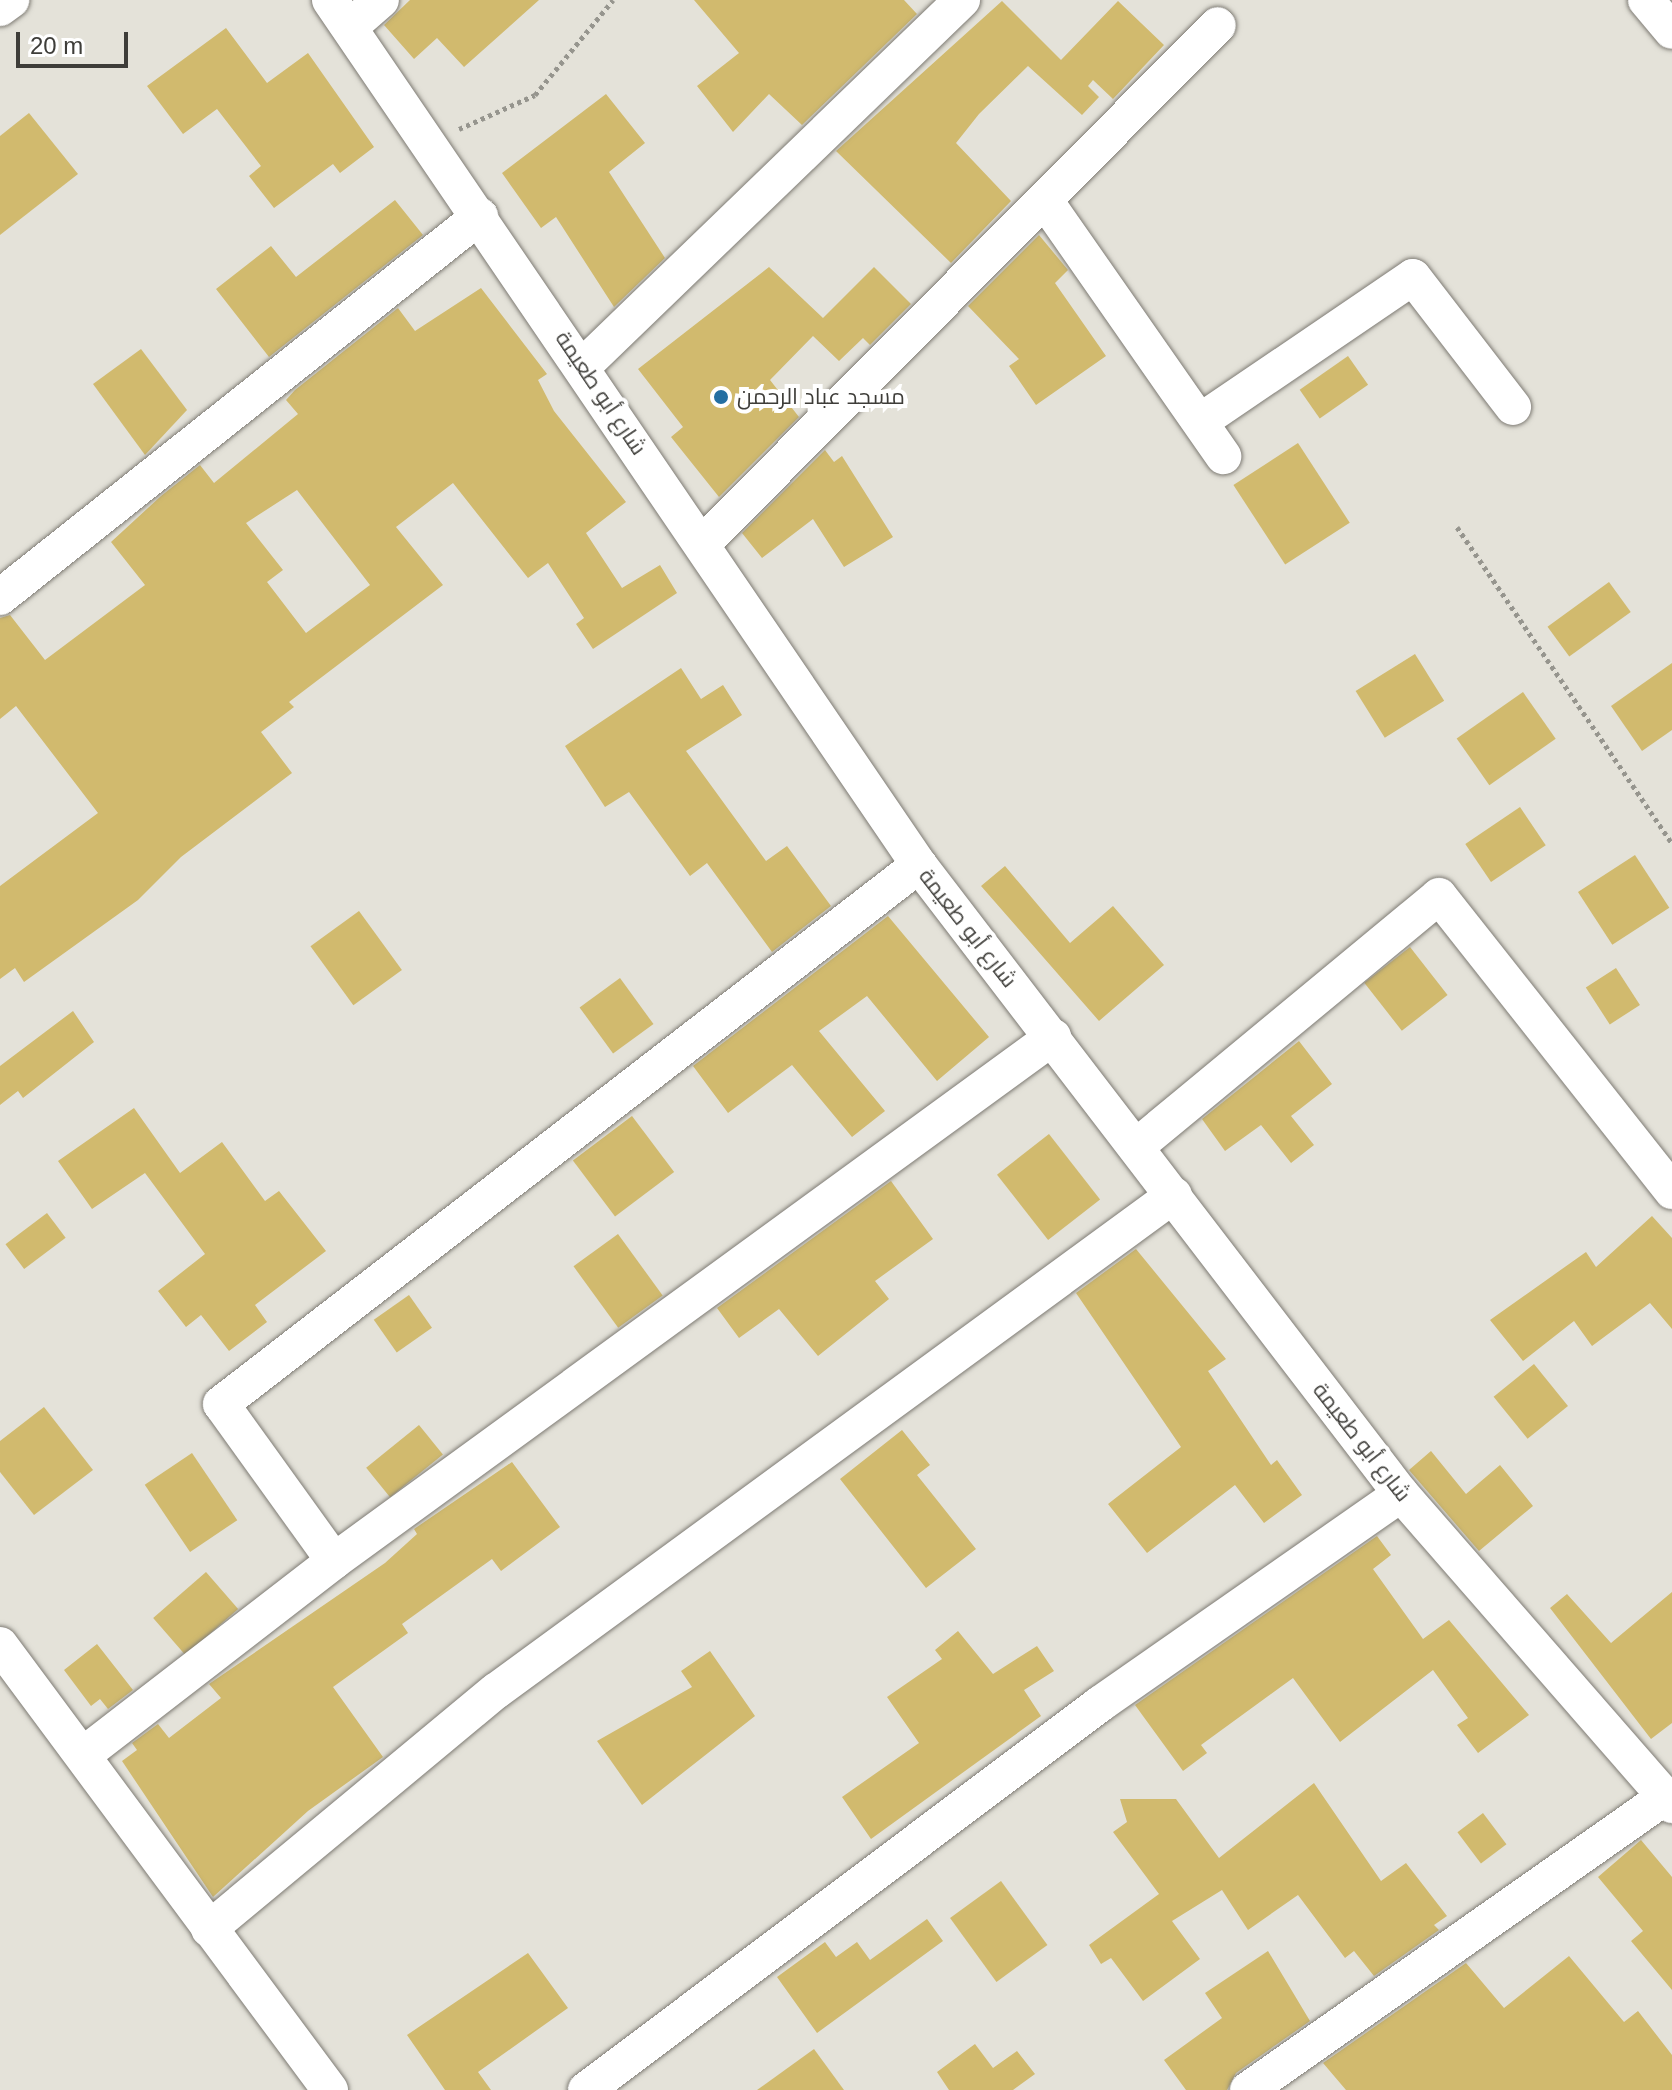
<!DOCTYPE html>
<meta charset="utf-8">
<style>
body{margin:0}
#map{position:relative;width:1672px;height:2090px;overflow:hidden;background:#e4e2d9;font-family:Helvetica,Cairo,sans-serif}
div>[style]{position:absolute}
.building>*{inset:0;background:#d1ba6e;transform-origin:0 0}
.path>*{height:5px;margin-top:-2.5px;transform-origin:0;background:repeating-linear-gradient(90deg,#96958e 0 4px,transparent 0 8px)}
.roads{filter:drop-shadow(0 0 2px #7e7b74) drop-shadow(0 0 2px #7e7b74)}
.minor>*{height:36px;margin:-18px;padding:0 18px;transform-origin:18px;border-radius:18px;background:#fff}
.dots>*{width:22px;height:22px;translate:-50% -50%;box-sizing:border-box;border:4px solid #fff;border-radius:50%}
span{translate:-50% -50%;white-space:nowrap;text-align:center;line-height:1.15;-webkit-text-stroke:8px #fff;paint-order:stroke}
.street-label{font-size:22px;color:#3e3d39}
.poi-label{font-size:22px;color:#3e3d39}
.left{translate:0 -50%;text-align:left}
.scale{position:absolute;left:16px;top:32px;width:112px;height:36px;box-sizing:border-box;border:4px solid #3e3d39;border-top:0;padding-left:10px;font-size:24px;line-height:28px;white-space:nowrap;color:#3e3d39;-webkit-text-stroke:6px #fff;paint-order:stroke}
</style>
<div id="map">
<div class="building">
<div style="clip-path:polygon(410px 0,539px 0,464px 67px,437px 38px,414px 59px,384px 25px)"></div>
<div style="clip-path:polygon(694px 0,904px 0,917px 14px,802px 125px,769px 94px,733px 132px,697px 86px,739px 53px)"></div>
<div style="clip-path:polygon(1002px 1px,1061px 60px,1118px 1px,1164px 45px,1113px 99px,1093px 80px,1088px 86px,1099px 97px,1082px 115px,1028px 66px,979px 114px,956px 143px,1011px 201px,951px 263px,836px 151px)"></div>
<div style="clip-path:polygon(226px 28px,267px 83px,308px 53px,374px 147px,340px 173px,333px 164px,274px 208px,249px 176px,261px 166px,217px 109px,183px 134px,147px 86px)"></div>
<div style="clip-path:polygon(606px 94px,645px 143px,609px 172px,665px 258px,614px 307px,556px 217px,541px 228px,502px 173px)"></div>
<div style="clip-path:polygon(29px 113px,78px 174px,0 235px,0 136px)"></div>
<div style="clip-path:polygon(395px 200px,423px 235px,269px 357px,216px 289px,271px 246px,296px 277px)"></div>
<div style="clip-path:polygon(1039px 235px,1068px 270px,1055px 283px,1106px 356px,1036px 405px,1009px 366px,1019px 359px,968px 306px)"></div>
<div style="clip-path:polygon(769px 267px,823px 318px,874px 267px,911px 304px,870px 345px,863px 338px,839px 361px,813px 336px,770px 380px,799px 417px,719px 497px,671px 437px,683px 427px,638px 369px)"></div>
<div style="clip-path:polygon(evenodd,481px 288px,547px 374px,538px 380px,554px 411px,626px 502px,586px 533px,622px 588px,660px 565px,677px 593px,593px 649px,576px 624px,584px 618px,548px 563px,528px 578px,453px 483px,396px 527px,443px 585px,289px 702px,294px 707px,261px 732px,292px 773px,181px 857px,138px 900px,24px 982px,15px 968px,0 979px,0 886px,98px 813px,16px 706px,0 719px,0 618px,10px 615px,45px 660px,145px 585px,111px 542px,161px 496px,200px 465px,214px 483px,298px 414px,286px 400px,295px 390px,398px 308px,415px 331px,481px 288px,297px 490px,370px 585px,306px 633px,267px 582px,283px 570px,246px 523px,297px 490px)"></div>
<div style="clip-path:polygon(141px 349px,187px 410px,145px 455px,93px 384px)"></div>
<div style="left:1348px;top:356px;width:35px;height:59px;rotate:55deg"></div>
<div style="left:1298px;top:443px;width:95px;height:77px;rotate:57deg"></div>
<div style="clip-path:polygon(825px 450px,834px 462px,842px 456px,893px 537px,844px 567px,813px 519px,762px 558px,742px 533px)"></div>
<div style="left:1609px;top:582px;width:37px;height:76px;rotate:54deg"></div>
<div style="left:1415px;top:654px;width:55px;height:70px;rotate:58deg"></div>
<div style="clip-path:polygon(1672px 663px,1672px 730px,1642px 751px,1611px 706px)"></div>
<div style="clip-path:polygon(681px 668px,701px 699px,723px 685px,742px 715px,686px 751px,766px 861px,787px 846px,831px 906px,772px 952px,707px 863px,690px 876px,629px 792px,605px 807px,565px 746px)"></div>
<div style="left:1523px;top:692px;width:57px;height:81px;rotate:55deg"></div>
<div style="left:1520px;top:807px;width:46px;height:66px;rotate:56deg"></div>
<div style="left:1635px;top:855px;width:63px;height:68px;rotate:57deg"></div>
<div style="clip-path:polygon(1005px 866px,1070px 943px,1113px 906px,1164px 965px,1099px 1021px,981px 886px)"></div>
<div style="left:359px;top:911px;width:73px;height:60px;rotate:54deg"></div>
<div style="clip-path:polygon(888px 916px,989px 1037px,937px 1081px,867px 996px,819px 1031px,885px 1111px,852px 1137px,792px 1065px,728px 1113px,693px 1066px)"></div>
<div style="left:1410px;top:947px;width:61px;height:58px;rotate:52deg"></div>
<div style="left:1616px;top:968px;width:44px;height:36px;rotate:57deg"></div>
<div style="left:620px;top:978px;width:57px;height:50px;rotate:54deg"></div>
<div style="clip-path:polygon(73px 1011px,94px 1042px,23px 1098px,18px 1091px,0 1105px,0 1066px)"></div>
<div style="clip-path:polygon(1299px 1041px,1332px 1084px,1291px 1116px,1314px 1145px,1291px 1163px,1261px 1125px,1225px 1151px,1202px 1119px)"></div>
<div style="clip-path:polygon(134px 1108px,180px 1173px,222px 1142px,265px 1201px,279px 1191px,326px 1251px,255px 1305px,267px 1322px,229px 1351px,201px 1315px,186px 1327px,158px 1291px,205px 1254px,145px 1173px,92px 1209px,58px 1161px)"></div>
<div style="left:632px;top:1116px;width:70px;height:74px;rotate:53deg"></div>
<div style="left:1049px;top:1134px;width:83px;height:66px;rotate:52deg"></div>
<div style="clip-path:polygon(891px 1181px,933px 1239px,875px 1281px,889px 1299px,818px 1356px,779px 1309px,739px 1338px,717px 1308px)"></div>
<div style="left:47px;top:1213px;width:31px;height:52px;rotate:53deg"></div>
<div style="clip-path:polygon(1652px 1216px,1672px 1238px,1672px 1329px,1650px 1303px,1592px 1346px,1574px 1321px,1523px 1361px,1490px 1320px,1586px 1252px,1596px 1267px)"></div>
<div style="left:618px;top:1234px;width:76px;height:55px;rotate:54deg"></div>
<div style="clip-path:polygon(1136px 1249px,1226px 1359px,1208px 1371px,1271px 1465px,1277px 1460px,1302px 1495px,1264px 1523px,1235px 1485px,1147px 1553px,1108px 1504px,1181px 1447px,1076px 1293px)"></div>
<div style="left:409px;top:1295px;width:40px;height:43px;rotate:55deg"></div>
<div style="left:1534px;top:1364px;width:54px;height:52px;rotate:51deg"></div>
<div style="clip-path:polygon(44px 1407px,93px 1470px,34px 1515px,0 1472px,0 1441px)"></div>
<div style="left:419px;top:1425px;width:38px;height:68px;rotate:51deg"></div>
<div style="clip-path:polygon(902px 1430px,930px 1465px,917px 1475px,976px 1549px,926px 1588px,840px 1479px)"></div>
<div style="clip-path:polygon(1431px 1451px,1466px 1494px,1500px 1465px,1533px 1506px,1479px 1551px,1409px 1470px)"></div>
<div style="left:192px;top:1453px;width:81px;height:57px;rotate:56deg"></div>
<div style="clip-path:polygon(512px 1462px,560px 1527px,501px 1571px,492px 1559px,402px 1624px,408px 1633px,333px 1687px,383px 1757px,308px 1811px,213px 1897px,122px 1761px,137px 1750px,132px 1743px,158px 1724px,169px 1738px,221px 1698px,209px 1684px,385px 1563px,417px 1534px,414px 1529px)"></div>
<div style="clip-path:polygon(1377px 1536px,1391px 1555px,1373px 1569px,1423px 1639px,1449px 1620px,1529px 1715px,1478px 1753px,1457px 1725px,1468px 1718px,1433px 1670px,1340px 1742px,1293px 1678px,1201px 1745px,1207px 1753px,1183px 1771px,1135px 1705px)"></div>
<div style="left:206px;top:1572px;width:49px;height:70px;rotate:49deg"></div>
<div style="clip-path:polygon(1672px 1592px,1672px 1723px,1651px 1739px,1550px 1608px,1567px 1594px,1611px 1643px)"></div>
<div style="clip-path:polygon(958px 1631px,993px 1674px,1037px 1646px,1054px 1671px,1024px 1690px,1041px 1716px,871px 1839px,842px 1797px,919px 1743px,887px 1697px,942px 1659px,935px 1650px)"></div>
<div style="clip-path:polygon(97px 1644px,133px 1690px,108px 1709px,100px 1699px,91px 1706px,64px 1670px)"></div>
<div style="clip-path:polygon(710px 1651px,755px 1716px,642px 1805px,597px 1741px,692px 1687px,681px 1671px)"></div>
<div style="clip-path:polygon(1314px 1783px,1381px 1881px,1406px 1863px,1447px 1916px,1434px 1925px,1439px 1930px,1374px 1976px,1354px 1951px,1345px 1958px,1298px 1895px,1248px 1930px,1222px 1890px,1172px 1921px,1200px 1959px,1143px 2001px,1111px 1958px,1101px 1964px,1089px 1945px,1159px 1894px,1113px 1832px,1127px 1822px,1120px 1799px,1176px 1799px,1219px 1858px)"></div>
<div style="left:1483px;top:1813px;width:39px;height:32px;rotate:53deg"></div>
<div style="clip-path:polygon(1641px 1840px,1672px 1877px,1672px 1990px,1631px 1941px,1643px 1931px,1598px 1877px)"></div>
<div style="left:1001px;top:1881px;width:79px;height:63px;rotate:54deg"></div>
<div style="clip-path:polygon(927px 1919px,943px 1941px,817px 2033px,777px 1977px,825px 1942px,836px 1957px,857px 1942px,870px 1960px)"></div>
<div style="clip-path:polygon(1268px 1951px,1310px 2021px,1236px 2073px,1227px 2090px,1186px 2090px,1164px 2060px,1222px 2018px,1205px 1993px)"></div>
<div style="clip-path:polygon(528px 1953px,568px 2008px,478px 2072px,491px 2090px,445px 2090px,407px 2035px)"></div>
<div style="clip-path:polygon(1569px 1956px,1624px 2022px,1638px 2011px,1672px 2055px,1672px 2090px,1346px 2090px,1323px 2063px,1466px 1963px,1504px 2008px)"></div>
<div style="clip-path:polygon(975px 2044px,993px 2068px,1017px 2051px,1035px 2074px,1013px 2090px,949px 2090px,937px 2072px)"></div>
<div style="clip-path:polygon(814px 2049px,844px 2090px,757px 2090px)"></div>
</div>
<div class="path">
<div style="left:459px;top:129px;width:83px;rotate:-24.1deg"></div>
<div style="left:535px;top:95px;width:123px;rotate:-50.6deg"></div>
<div style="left:1457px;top:527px;width:382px;rotate:55.8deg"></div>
</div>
<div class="roads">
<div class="minor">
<div style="left:330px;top:0;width:1046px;rotate:55.75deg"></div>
<div style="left:919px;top:865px;width:792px;rotate:52.54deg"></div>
<div style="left:1401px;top:1494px;width:413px;rotate:48.9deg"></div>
<div style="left:1646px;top:0;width:40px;rotate:50deg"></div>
<div style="left:0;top:8px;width:14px;rotate:-36deg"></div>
<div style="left:350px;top:27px;width:41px;rotate:-41.1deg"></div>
<div style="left:1046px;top:202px;width:310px;rotate:55.1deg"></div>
<div style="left:583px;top:366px;width:527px;rotate:-44deg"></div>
<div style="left:1201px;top:421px;width:256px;rotate:-34.2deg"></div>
<div style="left:1413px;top:277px;width:164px;rotate:52.4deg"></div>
<div style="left:703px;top:543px;width:730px;rotate:-45.17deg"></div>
<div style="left:0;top:597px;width:613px;rotate:-38.44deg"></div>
<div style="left:1137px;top:1146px;width:392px;rotate:-39.6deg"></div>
<div style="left:1439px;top:896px;width:376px;rotate:51.7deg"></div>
<div style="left:334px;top:1561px;width:193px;rotate:-125.7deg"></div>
<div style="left:221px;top:1404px;width:882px;rotate:-37.68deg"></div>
<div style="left:0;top:1645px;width:554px;rotate:53.44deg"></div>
<div style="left:83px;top:1755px;width:317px;rotate:-37.7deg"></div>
<div style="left:334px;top:1561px;width:890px;rotate:-36.08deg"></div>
<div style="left:209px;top:1929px;width:373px;rotate:-39.7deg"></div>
<div style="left:496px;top:1691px;width:840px;rotate:-36.19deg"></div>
<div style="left:586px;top:2090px;width:643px;rotate:-36.91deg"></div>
<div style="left:1100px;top:1704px;width:367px;rotate:-34.9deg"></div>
<div style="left:1248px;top:2090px;width:510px;rotate:-35.09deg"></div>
</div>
</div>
<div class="dots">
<div style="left:721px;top:397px;background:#246fa2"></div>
</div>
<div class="street-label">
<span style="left:601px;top:393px;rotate:56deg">شارع أبو طعيمة</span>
<span style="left:968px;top:928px;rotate:52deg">شارع أبو طعيمة</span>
<span style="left:1362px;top:1442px;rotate:52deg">شارع أبو طعيمة</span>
</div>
<div class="poi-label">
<span class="left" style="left:737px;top:397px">مسجد عباد الرحمن</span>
</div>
<div class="scale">20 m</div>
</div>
